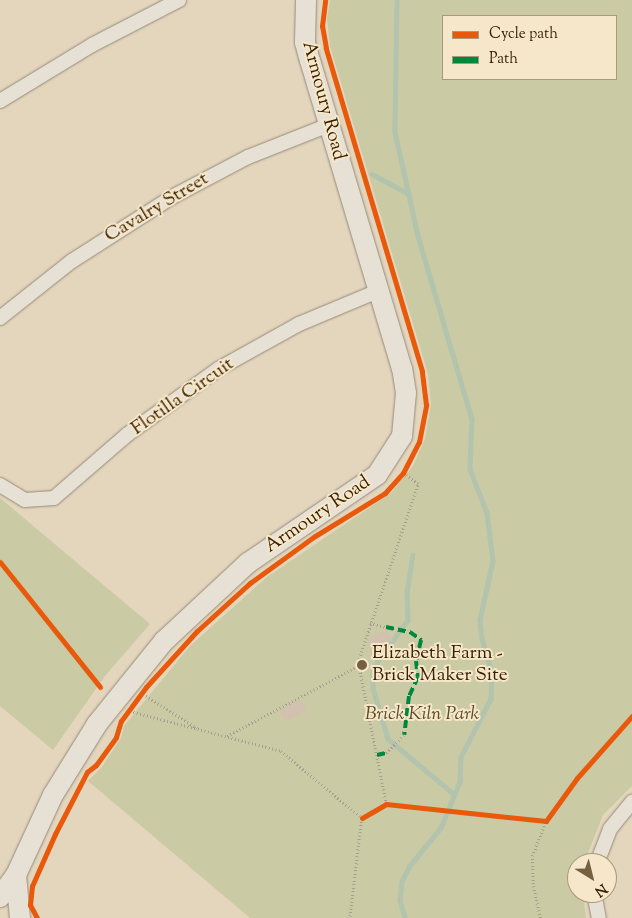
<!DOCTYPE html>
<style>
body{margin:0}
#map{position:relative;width:632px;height:918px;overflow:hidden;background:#e4d6bd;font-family:"Sorts Mill Goudy",serif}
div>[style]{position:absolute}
.green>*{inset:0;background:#cacaa4}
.stream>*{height:4.5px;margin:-2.25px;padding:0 2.25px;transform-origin:2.25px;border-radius:2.25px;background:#b2c3ae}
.building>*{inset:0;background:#d3c1b0;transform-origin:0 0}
.path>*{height:2.5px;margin-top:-1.25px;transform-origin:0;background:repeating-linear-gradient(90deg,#a69e91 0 1px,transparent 0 3.5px)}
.roads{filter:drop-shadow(0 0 1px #958a78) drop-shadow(0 0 1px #958a78)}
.street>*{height:14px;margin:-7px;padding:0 7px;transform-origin:7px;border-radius:7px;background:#e7e1d5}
.secondary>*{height:20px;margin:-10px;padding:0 10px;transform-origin:10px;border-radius:10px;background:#e7e1d5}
.quiet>*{height:4px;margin-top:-2px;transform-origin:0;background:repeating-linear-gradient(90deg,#00873e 0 8px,transparent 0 12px)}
.cycleway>*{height:5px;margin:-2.5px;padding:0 2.5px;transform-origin:2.5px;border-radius:2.5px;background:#e8590c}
.dots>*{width:14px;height:14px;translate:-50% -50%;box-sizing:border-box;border:2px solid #f7e7ca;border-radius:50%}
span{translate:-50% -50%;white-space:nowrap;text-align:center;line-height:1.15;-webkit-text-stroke:4px #f7e7ca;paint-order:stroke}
.street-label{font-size:19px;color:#392200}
.poi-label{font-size:19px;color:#392200}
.left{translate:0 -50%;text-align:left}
.park-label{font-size:19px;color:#584a24;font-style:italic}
.legend{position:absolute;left:442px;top:15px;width:175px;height:65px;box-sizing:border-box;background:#f7e7ca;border:1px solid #ab9879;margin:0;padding:6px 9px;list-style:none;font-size:15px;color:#392200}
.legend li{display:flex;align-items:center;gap:10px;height:25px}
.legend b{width:25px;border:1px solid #ab9879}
.north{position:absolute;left:567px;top:853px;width:50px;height:50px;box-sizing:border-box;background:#f7e7ca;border:1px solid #ab9879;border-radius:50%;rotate:144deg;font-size:14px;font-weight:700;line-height:20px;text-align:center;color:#392200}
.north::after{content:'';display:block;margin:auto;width:18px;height:22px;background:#756142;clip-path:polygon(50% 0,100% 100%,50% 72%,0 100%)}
</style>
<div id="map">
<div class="green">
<div style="clip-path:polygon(evenodd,330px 0,632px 0,632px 786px,603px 815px,584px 863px,577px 863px,577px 893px,583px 893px,586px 918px,250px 918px,88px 781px,102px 767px,121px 738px,124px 726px,190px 646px,267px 577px,391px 493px,413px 466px,425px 439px,431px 404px,428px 374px,330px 46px,327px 19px,330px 0,443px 16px,616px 16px,616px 79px,443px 79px,443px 16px)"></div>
<div style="clip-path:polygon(0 498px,150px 624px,105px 676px,53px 750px,0 706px)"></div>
</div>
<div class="stream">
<div style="left:397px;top:0;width:132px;rotate:90.9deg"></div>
<div style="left:395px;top:132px;width:107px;rotate:77.5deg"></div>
<div style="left:418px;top:236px;width:191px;rotate:73.6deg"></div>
<div style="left:472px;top:419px;width:50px;rotate:92.3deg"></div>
<div style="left:470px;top:469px;width:47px;rotate:68.9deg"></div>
<div style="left:487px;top:513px;width:48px;rotate:82.9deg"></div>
<div style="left:493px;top:561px;width:60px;rotate:102.4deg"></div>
<div style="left:480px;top:620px;width:18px;rotate:84deg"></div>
<div style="left:482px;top:638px;width:35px;rotate:74deg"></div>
<div style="left:492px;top:672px;width:27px;rotate:92deg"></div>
<div style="left:491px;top:699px;width:65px;rotate:117.3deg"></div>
<div style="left:461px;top:757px;width:25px;rotate:92deg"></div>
<div style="left:460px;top:782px;width:50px;rotate:112.4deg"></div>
<div style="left:441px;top:828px;width:49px;rotate:129.2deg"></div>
<div style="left:410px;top:866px;width:18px;rotate:117deg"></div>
<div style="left:402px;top:882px;width:18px;rotate:96deg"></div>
<div style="left:400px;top:900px;width:19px;rotate:74deg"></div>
<div style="left:372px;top:174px;width:42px;rotate:28.4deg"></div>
<div style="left:413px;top:555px;width:36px;rotate:99deg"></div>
<div style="left:407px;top:591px;width:29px;rotate:88deg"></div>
<div style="left:408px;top:620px;width:51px;rotate:126.2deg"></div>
<div style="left:378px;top:661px;width:12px;rotate:114deg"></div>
<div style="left:373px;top:672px;width:16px;rotate:90deg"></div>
<div style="left:373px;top:688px;width:53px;rotate:73.6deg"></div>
<div style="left:388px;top:739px;width:86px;rotate:39.8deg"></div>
</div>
<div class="building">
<div style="left:387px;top:629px;width:13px;height:22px;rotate:63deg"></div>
<div style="left:300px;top:699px;width:13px;height:24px;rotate:61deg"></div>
</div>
<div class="path">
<div style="left:370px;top:623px;width:16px;rotate:14deg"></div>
<div style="left:143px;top:694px;width:64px;rotate:32.2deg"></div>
<div style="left:130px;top:711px;width:156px;rotate:14.8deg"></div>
<div style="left:281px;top:751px;width:105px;rotate:39.6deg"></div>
<div style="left:362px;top:818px;width:101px;rotate:96.8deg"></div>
<div style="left:227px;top:736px;width:149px;rotate:-28.1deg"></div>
<div style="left:386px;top:753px;width:25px;rotate:-45deg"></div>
<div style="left:386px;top:804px;width:145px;rotate:-101.2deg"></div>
<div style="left:358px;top:662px;width:188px;rotate:-71.4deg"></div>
<div style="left:418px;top:484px;width:19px;rotate:-144deg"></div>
<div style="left:540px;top:918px;width:35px;rotate:-102deg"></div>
<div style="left:533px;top:884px;width:28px;rotate:-92deg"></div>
<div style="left:532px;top:856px;width:38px;rotate:-68deg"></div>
</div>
<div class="roads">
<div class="street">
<div style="left:0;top:101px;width:108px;rotate:-31.3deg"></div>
<div style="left:92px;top:45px;width:98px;rotate:-27.3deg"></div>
<div style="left:0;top:318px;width:92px;rotate:-38.4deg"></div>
<div style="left:72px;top:261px;width:119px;rotate:-32.6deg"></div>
<div style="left:172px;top:197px;width:86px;rotate:-27.8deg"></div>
<div style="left:248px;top:157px;width:87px;rotate:-21.6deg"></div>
<div style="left:0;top:485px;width:29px;rotate:31deg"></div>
<div style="left:25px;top:500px;width:29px;rotate:-4deg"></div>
<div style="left:54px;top:498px;width:98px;rotate:-40.9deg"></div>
<div style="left:128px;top:434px;width:111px;rotate:-35.8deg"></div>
<div style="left:218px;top:369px;width:93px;rotate:-29.1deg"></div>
<div style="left:299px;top:324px;width:86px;rotate:-22.7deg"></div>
<div style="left:597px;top:863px;width:36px;rotate:-69deg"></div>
<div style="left:610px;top:829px;width:35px;rotate:-51deg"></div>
<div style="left:594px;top:893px;width:25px;rotate:79deg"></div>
</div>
<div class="secondary">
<div style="left:16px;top:875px;width:43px;rotate:84.7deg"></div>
<div style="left:0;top:897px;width:27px;rotate:-54deg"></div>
<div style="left:16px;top:875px;width:88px;rotate:-65.2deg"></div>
<div style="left:53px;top:795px;width:84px;rotate:-58.2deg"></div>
<div style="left:97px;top:724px;width:107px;rotate:-51.1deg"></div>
<div style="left:164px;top:641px;width:115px;rotate:-42.9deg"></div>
<div style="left:248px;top:563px;width:156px;rotate:-34.3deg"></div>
<div style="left:377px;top:475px;width:46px;rotate:-57.3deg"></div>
<div style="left:402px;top:436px;width:43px;rotate:-84.7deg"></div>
<div style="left:406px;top:393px;width:24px;rotate:-99deg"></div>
<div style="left:402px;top:369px;width:321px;rotate:-106.6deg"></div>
<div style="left:310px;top:61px;width:20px;rotate:-105deg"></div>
<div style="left:305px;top:42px;width:42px;rotate:-88.6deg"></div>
</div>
</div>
<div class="quiet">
<div style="left:386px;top:627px;width:25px;rotate:12deg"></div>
<div style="left:410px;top:632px;width:14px;rotate:36deg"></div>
<div style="left:421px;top:640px;width:22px;rotate:103deg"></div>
<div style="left:416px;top:661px;width:16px;rotate:83deg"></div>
<div style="left:418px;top:677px;width:21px;rotate:115deg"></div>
<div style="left:409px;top:696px;width:39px;rotate:97deg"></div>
<div style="left:377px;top:755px;width:9px;rotate:-13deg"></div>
</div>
<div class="cycleway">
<div style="left:0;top:562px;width:160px;rotate:51.3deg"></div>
<div style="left:362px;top:818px;width:28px;rotate:-30deg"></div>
<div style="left:386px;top:804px;width:161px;rotate:6.1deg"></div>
<div style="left:546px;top:821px;width:53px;rotate:-54.2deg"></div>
<div style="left:577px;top:778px;width:83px;rotate:-48.4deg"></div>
<div style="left:37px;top:918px;width:15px;rotate:-118deg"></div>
<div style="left:30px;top:905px;width:19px;rotate:-84deg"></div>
<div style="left:32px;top:886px;width:57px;rotate:-66.1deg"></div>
<div style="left:55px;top:834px;width:70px;rotate:-62.7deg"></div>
<div style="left:87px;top:772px;width:11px;rotate:-38deg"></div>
<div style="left:96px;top:765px;width:34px;rotate:-54deg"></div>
<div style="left:116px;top:737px;width:17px;rotate:-73deg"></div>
<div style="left:121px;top:721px;width:42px;rotate:-53.7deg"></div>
<div style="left:146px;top:687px;width:76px;rotate:-47.7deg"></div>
<div style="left:197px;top:631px;width:72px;rotate:-42.2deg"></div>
<div style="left:250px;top:583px;width:80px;rotate:-35.9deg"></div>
<div style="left:315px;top:536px;width:82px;rotate:-31.6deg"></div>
<div style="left:385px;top:493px;width:27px;rotate:-48deg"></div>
<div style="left:403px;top:473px;width:35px;rotate:-63deg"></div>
<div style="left:419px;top:442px;width:38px;rotate:-79deg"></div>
<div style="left:426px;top:405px;width:34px;rotate:-97deg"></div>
<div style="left:422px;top:371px;width:337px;rotate:-106.6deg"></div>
<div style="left:326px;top:48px;width:22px;rotate:-100deg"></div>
<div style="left:322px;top:26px;width:26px;rotate:-83deg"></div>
</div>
<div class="dots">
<div style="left:362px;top:665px;background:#756142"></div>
</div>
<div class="street-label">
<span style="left:323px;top:101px;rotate:75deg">Armoury Road</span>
<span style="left:157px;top:208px;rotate:-31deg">Cavalry Street</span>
<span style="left:183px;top:397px;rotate:-35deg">Flotilla Circuit</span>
<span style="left:318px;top:515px;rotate:-34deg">Armoury Road</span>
</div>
<div class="poi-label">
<span class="left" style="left:372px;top:665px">Elizabeth Farm -<br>Brick Maker Site</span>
</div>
<div class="park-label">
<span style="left:422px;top:715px">Brick Kiln Park</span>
</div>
<ul class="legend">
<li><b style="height:6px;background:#e8590c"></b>Cycle path</li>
<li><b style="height:6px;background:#00873e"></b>Path</li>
</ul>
<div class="north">N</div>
</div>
